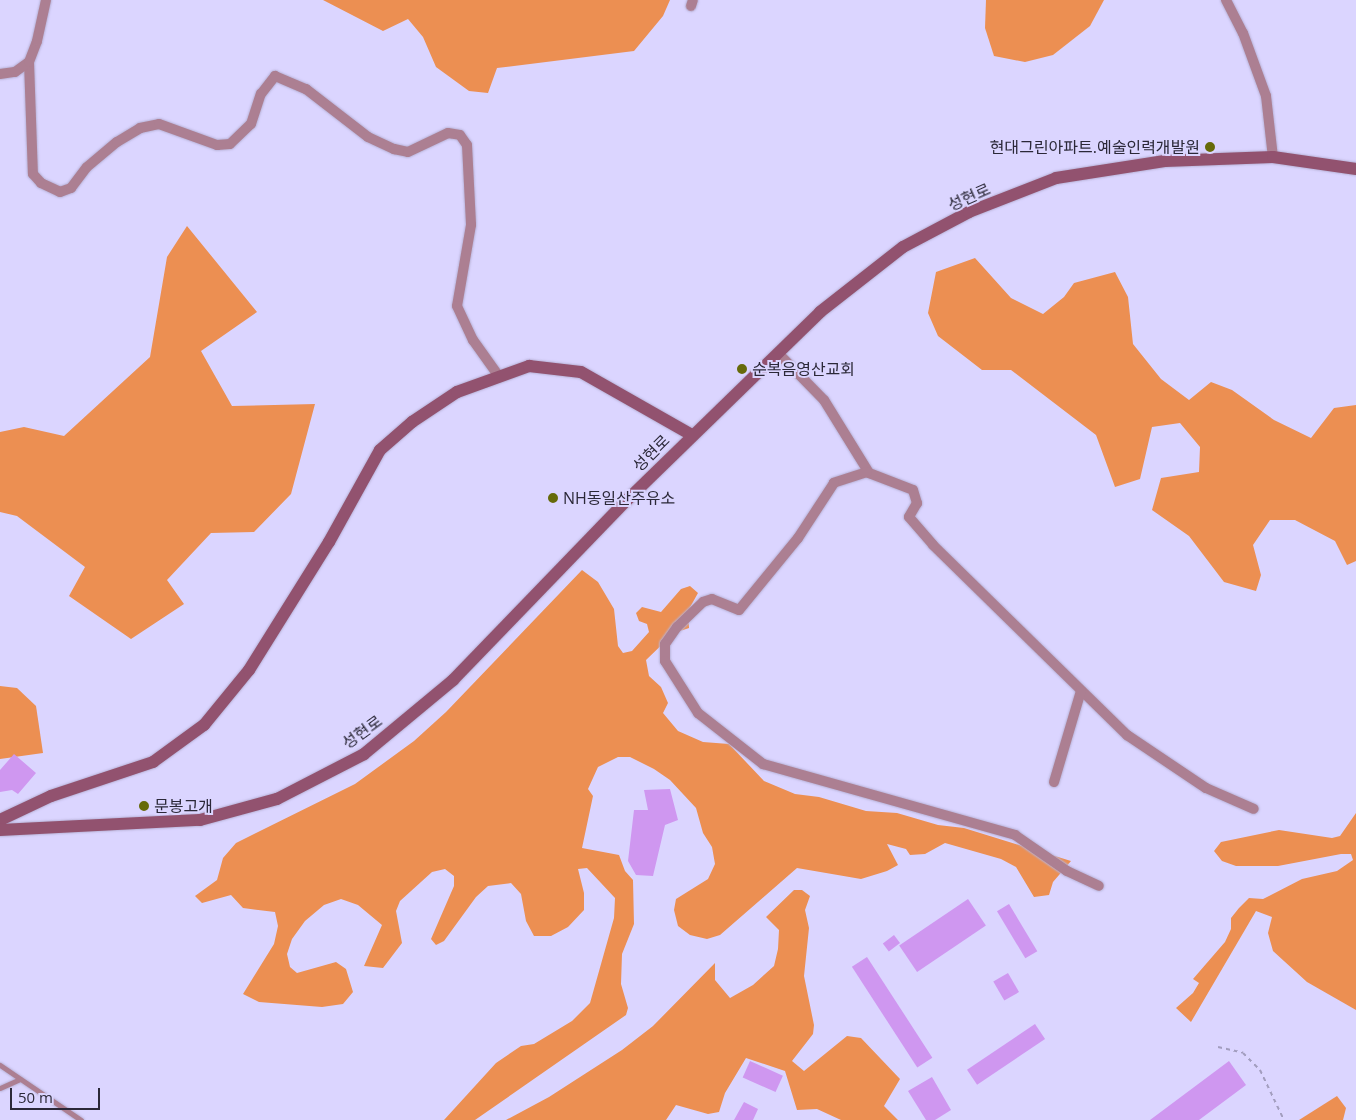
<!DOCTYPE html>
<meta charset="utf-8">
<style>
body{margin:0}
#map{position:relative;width:1356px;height:1120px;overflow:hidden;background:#dbd5ff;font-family:"Open Sans","Noto Sans KR",sans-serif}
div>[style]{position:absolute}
.forest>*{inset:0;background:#ec8f52}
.building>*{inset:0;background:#cf97f0;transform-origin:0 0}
.path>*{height:2px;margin-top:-1px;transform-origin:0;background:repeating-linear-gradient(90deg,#a29dbe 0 4px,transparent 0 8px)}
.roads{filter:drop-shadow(0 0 1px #b8b2d7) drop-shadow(0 0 1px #b8b2d7)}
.service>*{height:5px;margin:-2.5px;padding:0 2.5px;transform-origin:2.5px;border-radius:2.5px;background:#ac7f92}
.minor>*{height:10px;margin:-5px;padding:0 5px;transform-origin:5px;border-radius:5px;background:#ac7f92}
.secondary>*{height:12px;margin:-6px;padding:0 6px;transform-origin:6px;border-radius:6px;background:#92526f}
.dots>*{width:14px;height:14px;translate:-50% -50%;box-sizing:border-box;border:2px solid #dbd5ff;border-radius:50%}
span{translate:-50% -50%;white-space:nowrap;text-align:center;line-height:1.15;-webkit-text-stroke:4px #dbd5ff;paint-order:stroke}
.poi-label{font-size:16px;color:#2b2838}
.right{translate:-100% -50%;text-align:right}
.left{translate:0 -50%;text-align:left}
.street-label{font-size:16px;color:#2b2838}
.scale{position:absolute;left:10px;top:1088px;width:90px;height:22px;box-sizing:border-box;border:2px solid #2b2838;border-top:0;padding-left:6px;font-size:15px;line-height:18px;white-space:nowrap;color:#2b2838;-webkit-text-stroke:4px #dbd5ff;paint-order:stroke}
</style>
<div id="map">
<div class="forest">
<div style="clip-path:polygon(323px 0,670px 0,663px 16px,634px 51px,497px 68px,488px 93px,469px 91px,436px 67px,423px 37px,408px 19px,383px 31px)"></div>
<div style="clip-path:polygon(986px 0,1104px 0,1090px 26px,1053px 55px,1025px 62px,994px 56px,985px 28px)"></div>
<div style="clip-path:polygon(187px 226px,257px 312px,201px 351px,232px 406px,315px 404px,291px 494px,254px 532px,211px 533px,167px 580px,184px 604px,131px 639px,69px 596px,85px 567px,17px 516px,0 512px,0 432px,24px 427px,64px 436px,150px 357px,167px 257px)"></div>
<div style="clip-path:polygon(975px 258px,1011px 298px,1043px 314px,1064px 297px,1074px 283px,1115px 272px,1128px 297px,1133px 344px,1161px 379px,1189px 400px,1211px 382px,1232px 390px,1274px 420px,1311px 438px,1334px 408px,1356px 405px,1356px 561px,1347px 565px,1335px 541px,1295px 520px,1270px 520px,1253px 545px,1261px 575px,1256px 591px,1224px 582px,1189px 536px,1152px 510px,1161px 478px,1199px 472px,1200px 447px,1180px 423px,1152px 427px,1140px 479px,1115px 487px,1096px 435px,1011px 370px,982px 370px,938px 336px,928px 313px,936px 272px)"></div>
<div style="clip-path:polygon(582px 570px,598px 582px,614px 609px,618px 646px,623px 653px,632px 651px,649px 632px,647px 624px,639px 621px,636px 613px,642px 607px,661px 612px,681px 589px,690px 586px,698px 593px,688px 611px,689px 628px,674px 633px,646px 660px,649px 676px,661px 687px,668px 703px,663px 713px,678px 731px,703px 742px,729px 744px,764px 781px,795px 794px,819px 797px,866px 811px,897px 813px,938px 825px,964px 828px,1071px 861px,1053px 882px,1049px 895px,1034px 897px,1016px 867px,1001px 859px,945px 843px,925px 854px,910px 855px,906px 849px,887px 844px,898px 865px,887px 871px,861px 879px,797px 868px,720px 935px,707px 939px,690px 935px,678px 926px,674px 910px,676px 899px,708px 879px,715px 864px,712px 847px,703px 833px,696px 808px,670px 780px,654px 769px,630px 757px,618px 757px,598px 767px,588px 789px,593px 796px,582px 848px,619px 855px,625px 871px,633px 880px,634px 924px,622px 954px,621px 984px,628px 1008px,626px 1015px,475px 1120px,444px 1120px,496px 1063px,521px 1046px,534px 1044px,572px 1021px,590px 1003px,614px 918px,615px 898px,587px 868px,578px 869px,584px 893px,584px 910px,568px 927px,551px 936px,534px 936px,526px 921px,521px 894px,511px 883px,488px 886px,476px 897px,444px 941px,436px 945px,431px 939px,454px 886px,454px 876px,445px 869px,432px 872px,400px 901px,396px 911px,402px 943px,383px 968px,364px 966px,382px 925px,358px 905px,341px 899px,324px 905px,305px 921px,292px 939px,287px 954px,290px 967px,297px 973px,336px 962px,346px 969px,353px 992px,343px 1004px,322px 1007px,259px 1002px,243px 994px,274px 944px,278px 926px,275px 912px,243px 908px,231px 895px,202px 903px,195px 896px,217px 880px,223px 858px,236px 843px,355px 784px,414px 741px,446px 712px)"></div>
<div style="clip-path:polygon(0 686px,17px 688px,36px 706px,43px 753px,0 759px)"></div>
<div style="clip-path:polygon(1356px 813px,1356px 1010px,1307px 982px,1273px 951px,1268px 933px,1272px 917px,1256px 911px,1191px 1022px,1176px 1008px,1193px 993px,1199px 983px,1193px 979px,1225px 942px,1231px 929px,1231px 918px,1239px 908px,1249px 898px,1263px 899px,1302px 879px,1337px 871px,1353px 860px,1351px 854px,1341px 854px,1278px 866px,1236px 866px,1222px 861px,1214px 851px,1221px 842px,1279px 830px,1332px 838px,1340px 836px)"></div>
<div style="clip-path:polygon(794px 890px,802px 890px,810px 896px,805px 910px,809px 928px,804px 976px,814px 1025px,813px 1034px,792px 1061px,804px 1071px,847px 1036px,861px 1038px,900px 1079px,884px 1106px,898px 1120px,841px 1120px,817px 1109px,797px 1110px,785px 1071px,746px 1058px,725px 1093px,719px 1112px,708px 1114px,676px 1105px,666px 1120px,506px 1120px,549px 1097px,622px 1050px,653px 1026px,715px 963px,715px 980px,730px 998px,753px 985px,774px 966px,778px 949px,779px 930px,766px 917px)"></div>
<div style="clip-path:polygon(1337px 1096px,1346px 1108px,1343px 1120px,1299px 1120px)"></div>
</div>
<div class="building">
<div style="clip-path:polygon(14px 754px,36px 773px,18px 794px,12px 790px,0 792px,0 770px)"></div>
<div style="clip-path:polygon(670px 789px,678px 820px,665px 825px,653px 876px,636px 875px,628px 861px,634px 810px,648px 810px,644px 790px)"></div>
<div style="left:968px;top:899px;width:32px;height:83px;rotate:56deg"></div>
<div style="left:1009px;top:904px;width:55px;height:14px;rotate:59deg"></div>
<div style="left:894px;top:935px;width:10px;height:14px;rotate:53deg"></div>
<div style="left:867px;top:957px;width:120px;height:18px;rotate:57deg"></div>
<div style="left:1008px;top:973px;width:22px;height:17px;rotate:60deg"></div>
<div style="left:1035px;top:1024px;width:18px;height:82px;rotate:56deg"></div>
<div style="left:750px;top:1061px;width:36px;height:18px;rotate:24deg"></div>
<div style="clip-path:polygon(1229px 1061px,1246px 1085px,1199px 1120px,1150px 1120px)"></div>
<div style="clip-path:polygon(932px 1077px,951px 1110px,935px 1120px,926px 1120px,908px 1091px)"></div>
<div style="clip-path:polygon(744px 1102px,758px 1109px,753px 1120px,734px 1120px)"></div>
</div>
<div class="path">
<div style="left:1218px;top:1047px;width:26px;rotate:13deg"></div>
<div style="left:1243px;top:1053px;width:24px;rotate:45deg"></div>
<div style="left:1260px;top:1070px;width:55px;rotate:64.4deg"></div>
</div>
<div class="roads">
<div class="service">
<div style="left:0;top:1065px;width:98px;rotate:34.2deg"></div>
<div style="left:0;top:1088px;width:22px;rotate:-24deg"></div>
</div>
<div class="minor">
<div style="left:1226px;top:0;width:37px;rotate:63deg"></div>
<div style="left:1243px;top:33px;width:67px;rotate:69.9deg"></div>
<div style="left:1266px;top:96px;width:61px;rotate:83.5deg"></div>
<div style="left:691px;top:6px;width:6px;rotate:-72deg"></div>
<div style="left:29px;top:62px;width:112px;rotate:88deg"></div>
<div style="left:33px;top:174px;width:12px;rotate:48deg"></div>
<div style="left:41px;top:183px;width:21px;rotate:25deg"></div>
<div style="left:60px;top:192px;width:12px;rotate:-20deg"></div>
<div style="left:71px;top:188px;width:26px;rotate:-53deg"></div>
<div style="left:87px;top:167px;width:39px;rotate:-40deg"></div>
<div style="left:117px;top:142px;width:27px;rotate:-31deg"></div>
<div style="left:140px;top:128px;width:19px;rotate:-12deg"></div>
<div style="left:159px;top:124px;width:62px;rotate:19.9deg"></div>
<div style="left:217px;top:145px;width:13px;rotate:-4deg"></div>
<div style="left:230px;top:144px;width:29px;rotate:-44deg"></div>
<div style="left:251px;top:124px;width:32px;rotate:-72deg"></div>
<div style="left:261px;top:94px;width:23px;rotate:-52deg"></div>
<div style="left:275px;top:76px;width:34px;rotate:23deg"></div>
<div style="left:306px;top:89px;width:78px;rotate:37.7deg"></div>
<div style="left:368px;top:137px;width:29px;rotate:25deg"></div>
<div style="left:394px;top:149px;width:14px;rotate:12deg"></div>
<div style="left:408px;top:152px;width:44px;rotate:-25.4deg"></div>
<div style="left:448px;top:133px;width:12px;rotate:9deg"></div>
<div style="left:460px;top:135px;width:12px;rotate:55deg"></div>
<div style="left:467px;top:145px;width:80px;rotate:87.1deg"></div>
<div style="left:471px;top:225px;width:82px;rotate:99.8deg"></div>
<div style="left:457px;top:306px;width:38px;rotate:65deg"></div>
<div style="left:473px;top:340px;width:43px;rotate:54.5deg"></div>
<div style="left:0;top:74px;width:15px;rotate:-8deg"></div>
<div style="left:15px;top:72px;width:17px;rotate:-36deg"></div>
<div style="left:29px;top:62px;width:22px;rotate:-69deg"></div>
<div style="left:37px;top:41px;width:42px;rotate:-77.6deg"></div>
<div style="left:778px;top:353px;width:66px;rotate:45.6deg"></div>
<div style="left:824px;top:400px;width:86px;rotate:58.3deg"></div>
<div style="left:869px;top:473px;width:47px;rotate:21.1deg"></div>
<div style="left:913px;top:490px;width:14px;rotate:73deg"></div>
<div style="left:917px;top:503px;width:16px;rotate:120deg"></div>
<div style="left:909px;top:517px;width:37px;rotate:49deg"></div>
<div style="left:933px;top:545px;width:272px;rotate:44.4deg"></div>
<div style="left:1127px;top:735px;width:95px;rotate:33.9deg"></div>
<div style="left:1206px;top:788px;width:52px;rotate:23.6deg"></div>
<div style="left:867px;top:472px;width:35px;rotate:162deg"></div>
<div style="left:834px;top:483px;width:66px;rotate:123.2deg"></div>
<div style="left:798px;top:538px;width:93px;rotate:129.3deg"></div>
<div style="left:739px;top:610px;width:29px;rotate:-158deg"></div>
<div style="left:712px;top:599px;width:9px;rotate:162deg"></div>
<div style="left:703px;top:602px;width:36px;rotate:136deg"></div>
<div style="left:677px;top:627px;width:21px;rotate:125deg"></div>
<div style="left:665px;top:644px;width:17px;rotate:90deg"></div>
<div style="left:665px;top:661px;width:62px;rotate:57.6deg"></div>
<div style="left:698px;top:713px;width:83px;rotate:38.1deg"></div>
<div style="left:763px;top:764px;width:262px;rotate:15.7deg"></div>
<div style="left:1015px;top:835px;width:63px;rotate:34.7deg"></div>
<div style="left:1067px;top:871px;width:35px;rotate:25deg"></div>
<div style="left:1054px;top:782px;width:95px;rotate:-73.5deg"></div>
</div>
<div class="secondary">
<div style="left:0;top:820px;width:56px;rotate:-25.2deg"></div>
<div style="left:51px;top:796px;width:108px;rotate:-18.4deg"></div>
<div style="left:153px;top:762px;width:63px;rotate:-36deg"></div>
<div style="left:204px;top:725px;width:71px;rotate:-50.7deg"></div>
<div style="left:249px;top:670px;width:151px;rotate:-58deg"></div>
<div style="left:329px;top:542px;width:105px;rotate:-61deg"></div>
<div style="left:380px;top:450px;width:43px;rotate:-41.2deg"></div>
<div style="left:412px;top:422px;width:54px;rotate:-33.7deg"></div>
<div style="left:457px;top:392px;width:77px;rotate:-19.9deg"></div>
<div style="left:529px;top:366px;width:52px;rotate:6.6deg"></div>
<div style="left:581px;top:372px;width:128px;rotate:29.6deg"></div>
<div style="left:0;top:830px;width:200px;rotate:-2.9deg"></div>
<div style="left:200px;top:820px;width:80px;rotate:-15.3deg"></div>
<div style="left:277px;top:799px;width:98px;rotate:-27.3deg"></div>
<div style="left:364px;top:754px;width:116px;rotate:-39.7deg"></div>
<div style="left:453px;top:680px;width:250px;rotate:-46deg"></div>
<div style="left:627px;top:500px;width:269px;rotate:-44.2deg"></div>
<div style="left:820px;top:312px;width:105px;rotate:-38.1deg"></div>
<div style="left:903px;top:247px;width:75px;rotate:-27.9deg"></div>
<div style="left:969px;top:212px;width:93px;rotate:-21.3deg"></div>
<div style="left:1056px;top:178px;width:110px;rotate:-8.9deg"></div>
<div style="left:1165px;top:161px;width:108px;rotate:-2.1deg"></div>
<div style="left:1273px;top:157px;width:84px;rotate:8.2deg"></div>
</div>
</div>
<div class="dots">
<div style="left:1210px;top:147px;background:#666a0a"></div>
<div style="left:742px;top:369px;background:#666a0a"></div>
<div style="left:553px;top:498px;background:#666a0a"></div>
<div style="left:144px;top:806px;background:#666a0a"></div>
</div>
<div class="poi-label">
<span class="right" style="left:1200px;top:147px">현대그린아파트.예술인력개발원</span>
<span class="left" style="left:752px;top:369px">순복음영산교회</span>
<span class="left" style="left:563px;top:498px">NH동일산주유소</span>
<span class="left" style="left:154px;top:806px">문봉고개</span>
</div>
<div class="street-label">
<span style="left:969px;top:197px;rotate:-24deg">성현로</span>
<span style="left:651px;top:453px;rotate:-45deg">성현로</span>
<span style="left:362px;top:732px;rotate:-36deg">성현로</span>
</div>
<div class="scale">50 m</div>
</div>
